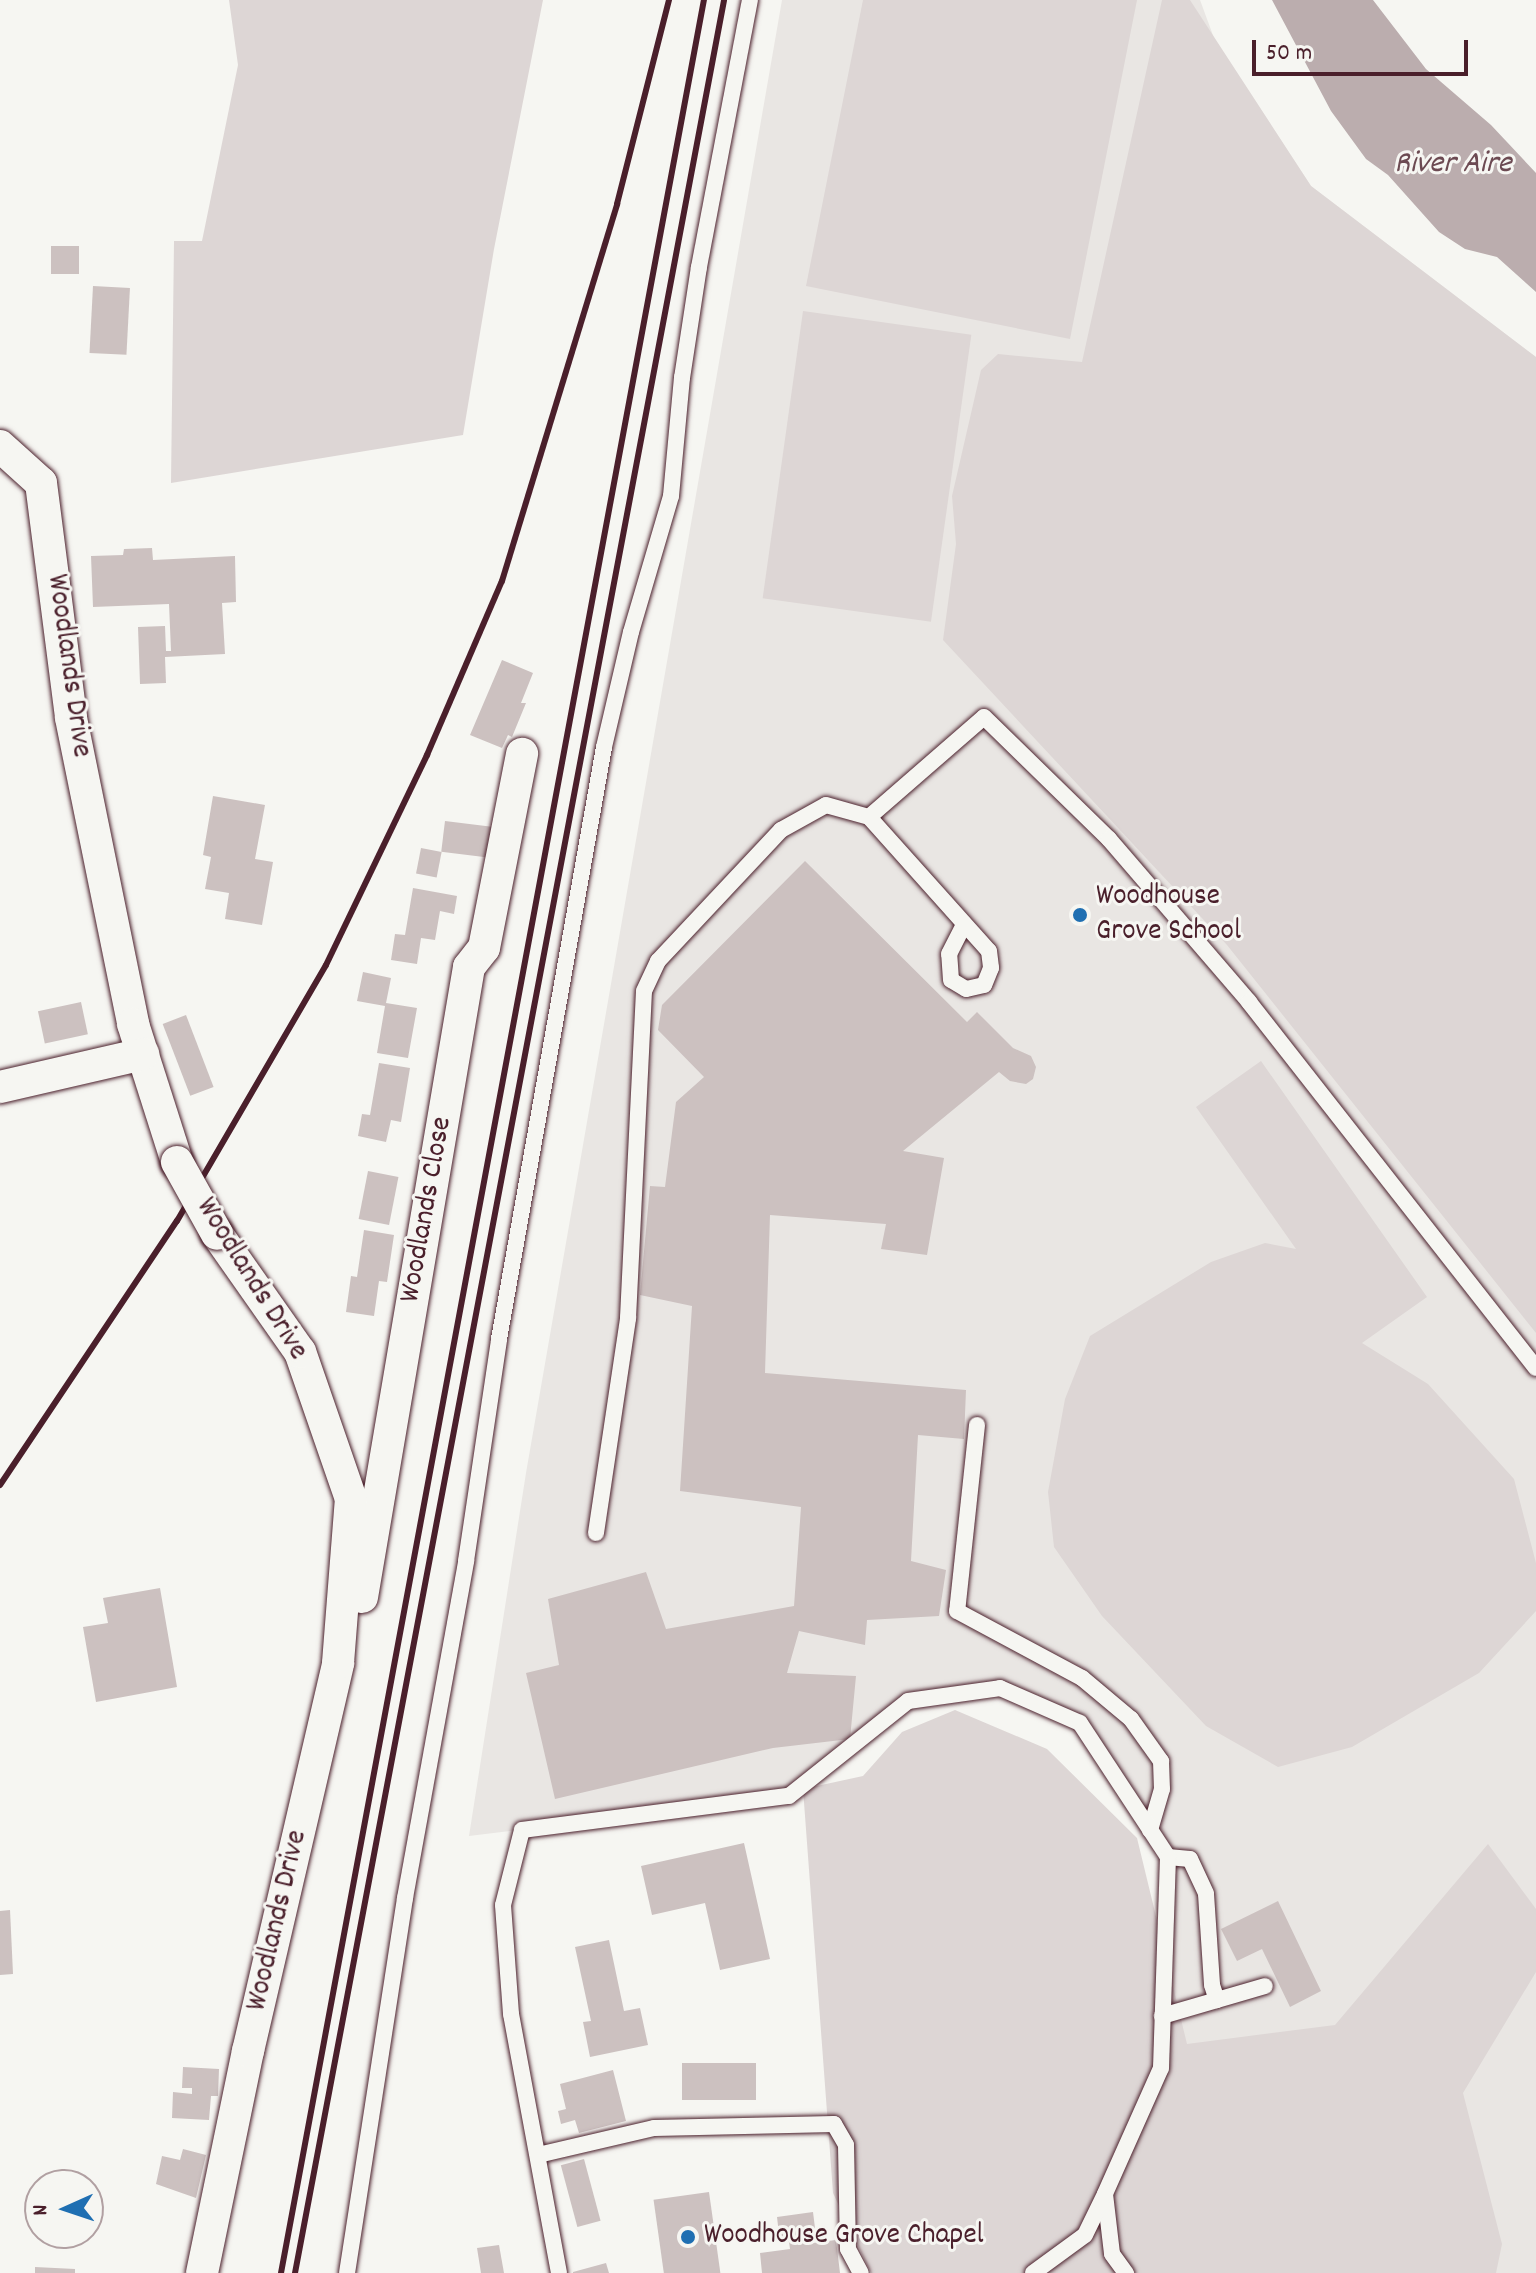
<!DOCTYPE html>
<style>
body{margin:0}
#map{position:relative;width:1536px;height:2273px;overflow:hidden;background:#f6f6f2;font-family:Dekko,sans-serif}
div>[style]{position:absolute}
.built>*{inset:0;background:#e9e6e3}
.green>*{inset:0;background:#ddd6d5;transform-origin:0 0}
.water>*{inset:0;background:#bbadae}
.building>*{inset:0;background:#ccc1c0;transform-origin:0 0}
.roads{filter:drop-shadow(0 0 2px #4a1f2b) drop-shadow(0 0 2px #4a1f2b)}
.service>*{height:16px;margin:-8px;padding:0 8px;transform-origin:8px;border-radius:8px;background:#f6f6f2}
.minor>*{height:32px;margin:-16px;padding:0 16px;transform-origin:16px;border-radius:16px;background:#f6f6f2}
.rail>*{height:6px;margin:-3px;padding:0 3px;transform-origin:3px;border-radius:3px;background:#4a1f2b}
.bridges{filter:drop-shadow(0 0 2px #4a1f2b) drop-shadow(0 0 2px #4a1f2b)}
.minor-bridge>*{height:32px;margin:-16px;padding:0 16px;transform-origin:16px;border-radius:16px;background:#f6f6f2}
.dots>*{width:22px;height:22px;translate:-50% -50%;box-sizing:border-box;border:4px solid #f6f6f2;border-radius:50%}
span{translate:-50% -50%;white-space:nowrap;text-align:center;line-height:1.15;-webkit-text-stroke:6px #f6f6f2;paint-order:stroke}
.street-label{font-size:30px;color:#4a1f2b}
.poi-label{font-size:30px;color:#4a1f2b}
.left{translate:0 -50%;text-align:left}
.water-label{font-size:32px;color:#6c4a52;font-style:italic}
.north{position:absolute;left:24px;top:2169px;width:80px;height:80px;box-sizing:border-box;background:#f6f6f2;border:2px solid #b1a0a2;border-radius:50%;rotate:267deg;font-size:22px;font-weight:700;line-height:32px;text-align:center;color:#4a1f2b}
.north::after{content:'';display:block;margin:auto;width:28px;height:36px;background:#1f6fb2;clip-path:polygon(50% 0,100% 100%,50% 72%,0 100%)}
.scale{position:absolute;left:1252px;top:40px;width:216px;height:36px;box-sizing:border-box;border:4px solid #4a1f2b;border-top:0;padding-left:10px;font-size:24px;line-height:28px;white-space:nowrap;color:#4a1f2b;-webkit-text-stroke:6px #f6f6f2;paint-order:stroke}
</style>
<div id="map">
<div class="built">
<div style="clip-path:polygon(782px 0,1200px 0,1214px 38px,1311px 186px,1536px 357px,1536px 2273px,1126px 2273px,1161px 2068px,1168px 1857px,1080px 1723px,1000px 1688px,908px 1701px,789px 1796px,469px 1836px,526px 1473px)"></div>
</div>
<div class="green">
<div style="clip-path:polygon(229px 0,543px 0,494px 249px,463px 435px,171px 483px,174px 241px,202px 241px,238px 65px)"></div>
<div style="clip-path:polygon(863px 0,1137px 0,1070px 339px,806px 286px)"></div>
<div style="clip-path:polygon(1162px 0,1190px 0,1311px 186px,1536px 357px,1536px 1333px,1227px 945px,943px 640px,956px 544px,952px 496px,981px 370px,998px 354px,1082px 362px)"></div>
<div style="left:803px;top:311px;width:170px;height:290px;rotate:8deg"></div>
<div style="clip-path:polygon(1261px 1061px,1427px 1297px,1362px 1343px,1428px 1384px,1514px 1479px,1536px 1563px,1536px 1611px,1479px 1673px,1352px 1747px,1278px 1767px,1206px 1726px,1102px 1616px,1054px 1547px,1048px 1492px,1065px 1399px,1090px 1336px,1211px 1262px,1265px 1243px,1296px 1249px,1196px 1107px)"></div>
<div style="clip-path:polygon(955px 1710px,1047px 1749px,1137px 1838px,1187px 2044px,1335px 2025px,1488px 1844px,1536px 1909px,1536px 1972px,1463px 2093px,1502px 2244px,1496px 2273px,871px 2273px,833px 2193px,803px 1789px,863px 1776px,902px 1732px)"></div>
</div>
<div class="water">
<div style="clip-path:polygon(1272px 0,1373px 0,1426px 69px,1491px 125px,1536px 173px,1536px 292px,1497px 257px,1465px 249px,1439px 232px,1388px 175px,1366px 159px,1331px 111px)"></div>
</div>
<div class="building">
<div style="left:51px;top:246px;width:28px;height:28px"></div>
<div style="left:93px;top:286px;width:37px;height:67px;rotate:3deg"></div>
<div style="clip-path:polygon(152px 548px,153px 560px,235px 556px,236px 602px,222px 603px,225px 654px,165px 657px,166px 683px,140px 684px,138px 627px,165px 626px,166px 651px,171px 651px,169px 604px,93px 607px,91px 556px,123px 555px,124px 549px)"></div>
<div style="clip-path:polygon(502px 660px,533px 673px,521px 703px,526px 703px,512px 737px,508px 735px,502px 748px,470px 735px)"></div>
<div style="clip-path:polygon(213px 796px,265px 805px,255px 859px,273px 862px,262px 925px,225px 919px,229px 893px,205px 889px,211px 857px,203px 855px)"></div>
<div style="left:445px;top:821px;width:49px;height:31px;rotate:7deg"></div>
<div style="left:421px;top:848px;width:21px;height:26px;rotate:11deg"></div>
<div style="clip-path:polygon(805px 861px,967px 1022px,977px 1012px,1013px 1048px,1031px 1056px,1036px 1067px,1033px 1079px,1026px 1084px,1010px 1081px,999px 1072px,903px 1151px,944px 1158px,927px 1255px,881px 1249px,886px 1224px,770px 1215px,765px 1373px,966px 1390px,964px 1439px,918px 1435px,911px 1561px,946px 1570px,939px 1616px,867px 1620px,865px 1645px,799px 1631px,787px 1673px,856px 1676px,850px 1739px,773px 1748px,555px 1799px,526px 1673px,559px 1665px,548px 1599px,646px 1572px,666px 1629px,794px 1606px,801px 1507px,680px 1491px,692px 1306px,640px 1295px,650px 1186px,665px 1187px,676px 1102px,704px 1077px,658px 1030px,662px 1005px)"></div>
<div style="clip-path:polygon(413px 888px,457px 896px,454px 914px,440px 911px,435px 940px,421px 938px,417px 964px,391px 960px,395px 934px,405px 935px)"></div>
<div style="clip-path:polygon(363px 972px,391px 978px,386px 1003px,417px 1008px,408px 1058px,377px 1053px,385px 1006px,357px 1001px)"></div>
<div style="left:81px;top:1002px;width:33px;height:44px;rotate:78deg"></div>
<div style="left:186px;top:1015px;width:77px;height:25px;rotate:69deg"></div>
<div style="clip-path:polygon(379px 1063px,410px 1068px,401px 1122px,391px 1120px,386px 1142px,358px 1136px,362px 1114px,370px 1115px)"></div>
<div style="left:368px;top:1171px;width:31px;height:49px;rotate:11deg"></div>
<div style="clip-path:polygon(364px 1230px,394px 1235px,387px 1282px,379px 1281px,374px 1316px,346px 1312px,351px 1276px,357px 1277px)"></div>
<div style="clip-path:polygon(160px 1588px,177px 1687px,96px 1702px,83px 1627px,108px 1623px,103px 1598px)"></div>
<div style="clip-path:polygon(744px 1843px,770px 1959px,720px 1970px,705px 1903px,652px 1915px,641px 1866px)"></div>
<div style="clip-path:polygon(1278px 1901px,1321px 1991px,1290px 2007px,1262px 1949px,1237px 1961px,1221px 1929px)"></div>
<div style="clip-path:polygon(10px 1910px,13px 1974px,0 1975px,0 1911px)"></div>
<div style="clip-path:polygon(609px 1940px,624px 2011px,640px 2008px,648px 2045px,590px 2057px,583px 2022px,591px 2021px,575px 1947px)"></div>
<div style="left:682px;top:2063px;width:74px;height:37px"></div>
<div style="clip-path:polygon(183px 2067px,219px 2069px,218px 2096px,211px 2096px,209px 2120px,172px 2118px,173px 2092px,192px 2094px,192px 2088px,182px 2088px)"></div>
<div style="clip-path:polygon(613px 2070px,626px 2121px,579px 2133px,575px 2120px,561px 2124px,558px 2111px,566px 2109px,560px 2084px)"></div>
<div style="clip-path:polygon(183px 2149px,206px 2155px,196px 2198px,156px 2184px,162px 2156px,180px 2160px)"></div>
<div style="left:584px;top:2159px;width:64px;height:24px;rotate:75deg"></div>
<div style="left:709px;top:2192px;width:82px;height:56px;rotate:82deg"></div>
<div style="clip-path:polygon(813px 2212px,816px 2236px,811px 2236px,812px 2243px,836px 2240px,840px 2273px,762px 2273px,760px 2253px,790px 2249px,789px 2242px,780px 2243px,777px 2217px)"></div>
<div style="clip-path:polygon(499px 2245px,504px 2273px,481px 2273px,477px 2248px)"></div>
<div style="clip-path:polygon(606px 2263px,609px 2273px,573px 2273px,573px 2272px)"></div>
<div style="clip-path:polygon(35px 2267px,75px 2269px,75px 2273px,35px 2273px)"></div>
</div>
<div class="roads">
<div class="service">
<div style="left:869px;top:817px;width:180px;rotate:48.2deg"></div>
<div style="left:989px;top:951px;width:17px;rotate:83deg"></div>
<div style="left:991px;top:968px;width:18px;rotate:112deg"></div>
<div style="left:984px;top:985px;width:18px;rotate:167deg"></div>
<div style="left:966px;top:989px;width:17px;rotate:-149deg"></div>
<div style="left:951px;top:980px;width:26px;rotate:-94deg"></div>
<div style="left:949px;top:954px;width:33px;rotate:-63deg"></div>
<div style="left:977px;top:1425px;width:187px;rotate:96.1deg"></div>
<div style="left:957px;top:1611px;width:142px;rotate:28.2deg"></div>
<div style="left:1082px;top:1678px;width:64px;rotate:39.9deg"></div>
<div style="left:1131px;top:1719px;width:52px;rotate:54.5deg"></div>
<div style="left:1161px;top:1761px;width:28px;rotate:88deg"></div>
<div style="left:1162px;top:1789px;width:43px;rotate:106.3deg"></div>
<div style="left:596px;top:1533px;width:217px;rotate:-81.5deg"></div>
<div style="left:628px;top:1318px;width:327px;rotate:-87.2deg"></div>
<div style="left:644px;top:991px;width:33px;rotate:-65deg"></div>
<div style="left:658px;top:961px;width:180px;rotate:-46.8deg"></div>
<div style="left:781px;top:830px;width:51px;rotate:-29.1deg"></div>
<div style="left:826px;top:805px;width:45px;rotate:15.6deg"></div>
<div style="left:869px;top:817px;width:152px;rotate:-41deg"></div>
<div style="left:984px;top:717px;width:175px;rotate:44.3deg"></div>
<div style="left:1109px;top:839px;width:215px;rotate:49.3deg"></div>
<div style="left:1249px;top:1002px;width:465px;rotate:51.9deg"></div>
<div style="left:1168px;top:1857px;width:22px;rotate:5deg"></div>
<div style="left:1190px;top:1859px;width:38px;rotate:65deg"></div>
<div style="left:1206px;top:1894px;width:91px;rotate:86.2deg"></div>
<div style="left:1212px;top:1985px;width:16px;rotate:72deg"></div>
<div style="left:1162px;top:2016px;width:107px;rotate:-16.2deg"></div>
<div style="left:538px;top:2155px;width:119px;rotate:-13.1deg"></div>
<div style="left:654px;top:2128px;width:180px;rotate:-1.3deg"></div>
<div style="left:834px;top:2124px;width:24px;rotate:60deg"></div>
<div style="left:846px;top:2145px;width:104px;rotate:88.9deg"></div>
<div style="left:848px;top:2249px;width:27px;rotate:62deg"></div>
<div style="left:347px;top:2273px;width:379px;rotate:-81.2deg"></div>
<div style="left:405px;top:1898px;width:342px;rotate:-79.7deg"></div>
<div style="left:466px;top:1561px;width:224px;rotate:-81.5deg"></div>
<div style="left:499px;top:1339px;width:601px;rotate:-79.94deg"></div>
<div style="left:604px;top:747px;width:118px;rotate:-76.8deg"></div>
<div style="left:631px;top:632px;width:142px;rotate:-73.6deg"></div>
<div style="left:671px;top:496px;width:119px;rotate:-84.7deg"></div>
<div style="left:682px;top:378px;width:112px;rotate:-81.3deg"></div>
<div style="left:699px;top:267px;width:272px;rotate:-79.2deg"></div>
<div style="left:559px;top:2273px;width:263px;rotate:-100.5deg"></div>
<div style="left:511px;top:2014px;width:109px;rotate:-94.2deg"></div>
<div style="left:503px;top:1905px;width:77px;rotate:-75.8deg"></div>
<div style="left:522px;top:1830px;width:269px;rotate:-7.3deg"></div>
<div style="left:789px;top:1796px;width:152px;rotate:-38.6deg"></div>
<div style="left:908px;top:1701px;width:93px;rotate:-8deg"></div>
<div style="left:1000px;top:1688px;width:87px;rotate:23.6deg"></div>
<div style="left:1080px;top:1723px;width:160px;rotate:56.7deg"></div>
<div style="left:1168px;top:1857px;width:211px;rotate:91.9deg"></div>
<div style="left:1161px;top:2068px;width:138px;rotate:114deg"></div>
<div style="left:1105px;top:2194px;width:60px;rotate:83.3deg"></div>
<div style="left:1112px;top:2254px;width:24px;rotate:54deg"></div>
<div style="left:1033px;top:2273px;width:64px;rotate:-36.2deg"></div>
<div style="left:1085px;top:2235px;width:43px;rotate:-64deg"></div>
</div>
<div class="minor">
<div style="left:0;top:446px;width:55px;rotate:42.1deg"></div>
<div style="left:41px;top:483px;width:237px;rotate:82.7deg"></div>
<div style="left:71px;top:718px;width:312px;rotate:78.5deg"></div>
<div style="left:133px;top:1024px;width:145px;rotate:72.3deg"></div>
<div style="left:0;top:1087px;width:147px;rotate:-13deg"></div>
<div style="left:362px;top:1597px;width:639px;rotate:-80.36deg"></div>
<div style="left:469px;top:967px;width:24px;rotate:-52deg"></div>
<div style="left:484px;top:948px;width:198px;rotate:-78.9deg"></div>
<div style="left:202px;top:2273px;width:227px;rotate:-78.3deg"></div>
<div style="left:248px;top:2051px;width:398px;rotate:-76.9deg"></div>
<div style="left:338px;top:1663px;width:165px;rotate:-85.5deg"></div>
<div style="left:351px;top:1499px;width:156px;rotate:-109.1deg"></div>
<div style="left:300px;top:1352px;width:144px;rotate:-125.1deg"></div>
</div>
</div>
<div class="rail">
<div style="left:0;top:1485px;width:318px;rotate:-56.2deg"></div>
<div style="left:177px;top:1221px;width:296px;rotate:-59.8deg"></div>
<div style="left:326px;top:965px;width:233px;rotate:-64.3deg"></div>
<div style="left:427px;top:755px;width:189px;rotate:-66.7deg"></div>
<div style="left:502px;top:581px;width:394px;rotate:-73deg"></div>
<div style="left:617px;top:204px;width:211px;rotate:-75.7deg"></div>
<div style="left:281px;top:2273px;width:2312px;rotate:-79.46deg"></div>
<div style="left:295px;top:2273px;width:2313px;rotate:-79.31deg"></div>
</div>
<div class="bridges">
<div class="minor-bridge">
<div style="left:177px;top:1162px;width:82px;rotate:60.9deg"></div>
</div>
</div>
<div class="dots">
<div style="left:1080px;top:915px;background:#1f6fb2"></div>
<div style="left:688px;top:2237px;background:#1f6fb2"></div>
</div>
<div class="street-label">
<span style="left:67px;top:666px;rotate:82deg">Woodlands Drive</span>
<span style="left:428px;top:1210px;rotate:-80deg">Woodlands Close</span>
<span style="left:250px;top:1280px;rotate:58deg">Woodlands Drive</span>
<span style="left:279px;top:1921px;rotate:-77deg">Woodlands Drive</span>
</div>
<div class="poi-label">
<span class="left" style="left:1096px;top:915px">Woodhouse<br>Grove School</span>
<span class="left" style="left:704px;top:2237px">Woodhouse Grove Chapel</span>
</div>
<div class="water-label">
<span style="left:1453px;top:165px">River Aire</span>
</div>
<div class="north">N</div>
<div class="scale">50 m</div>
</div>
